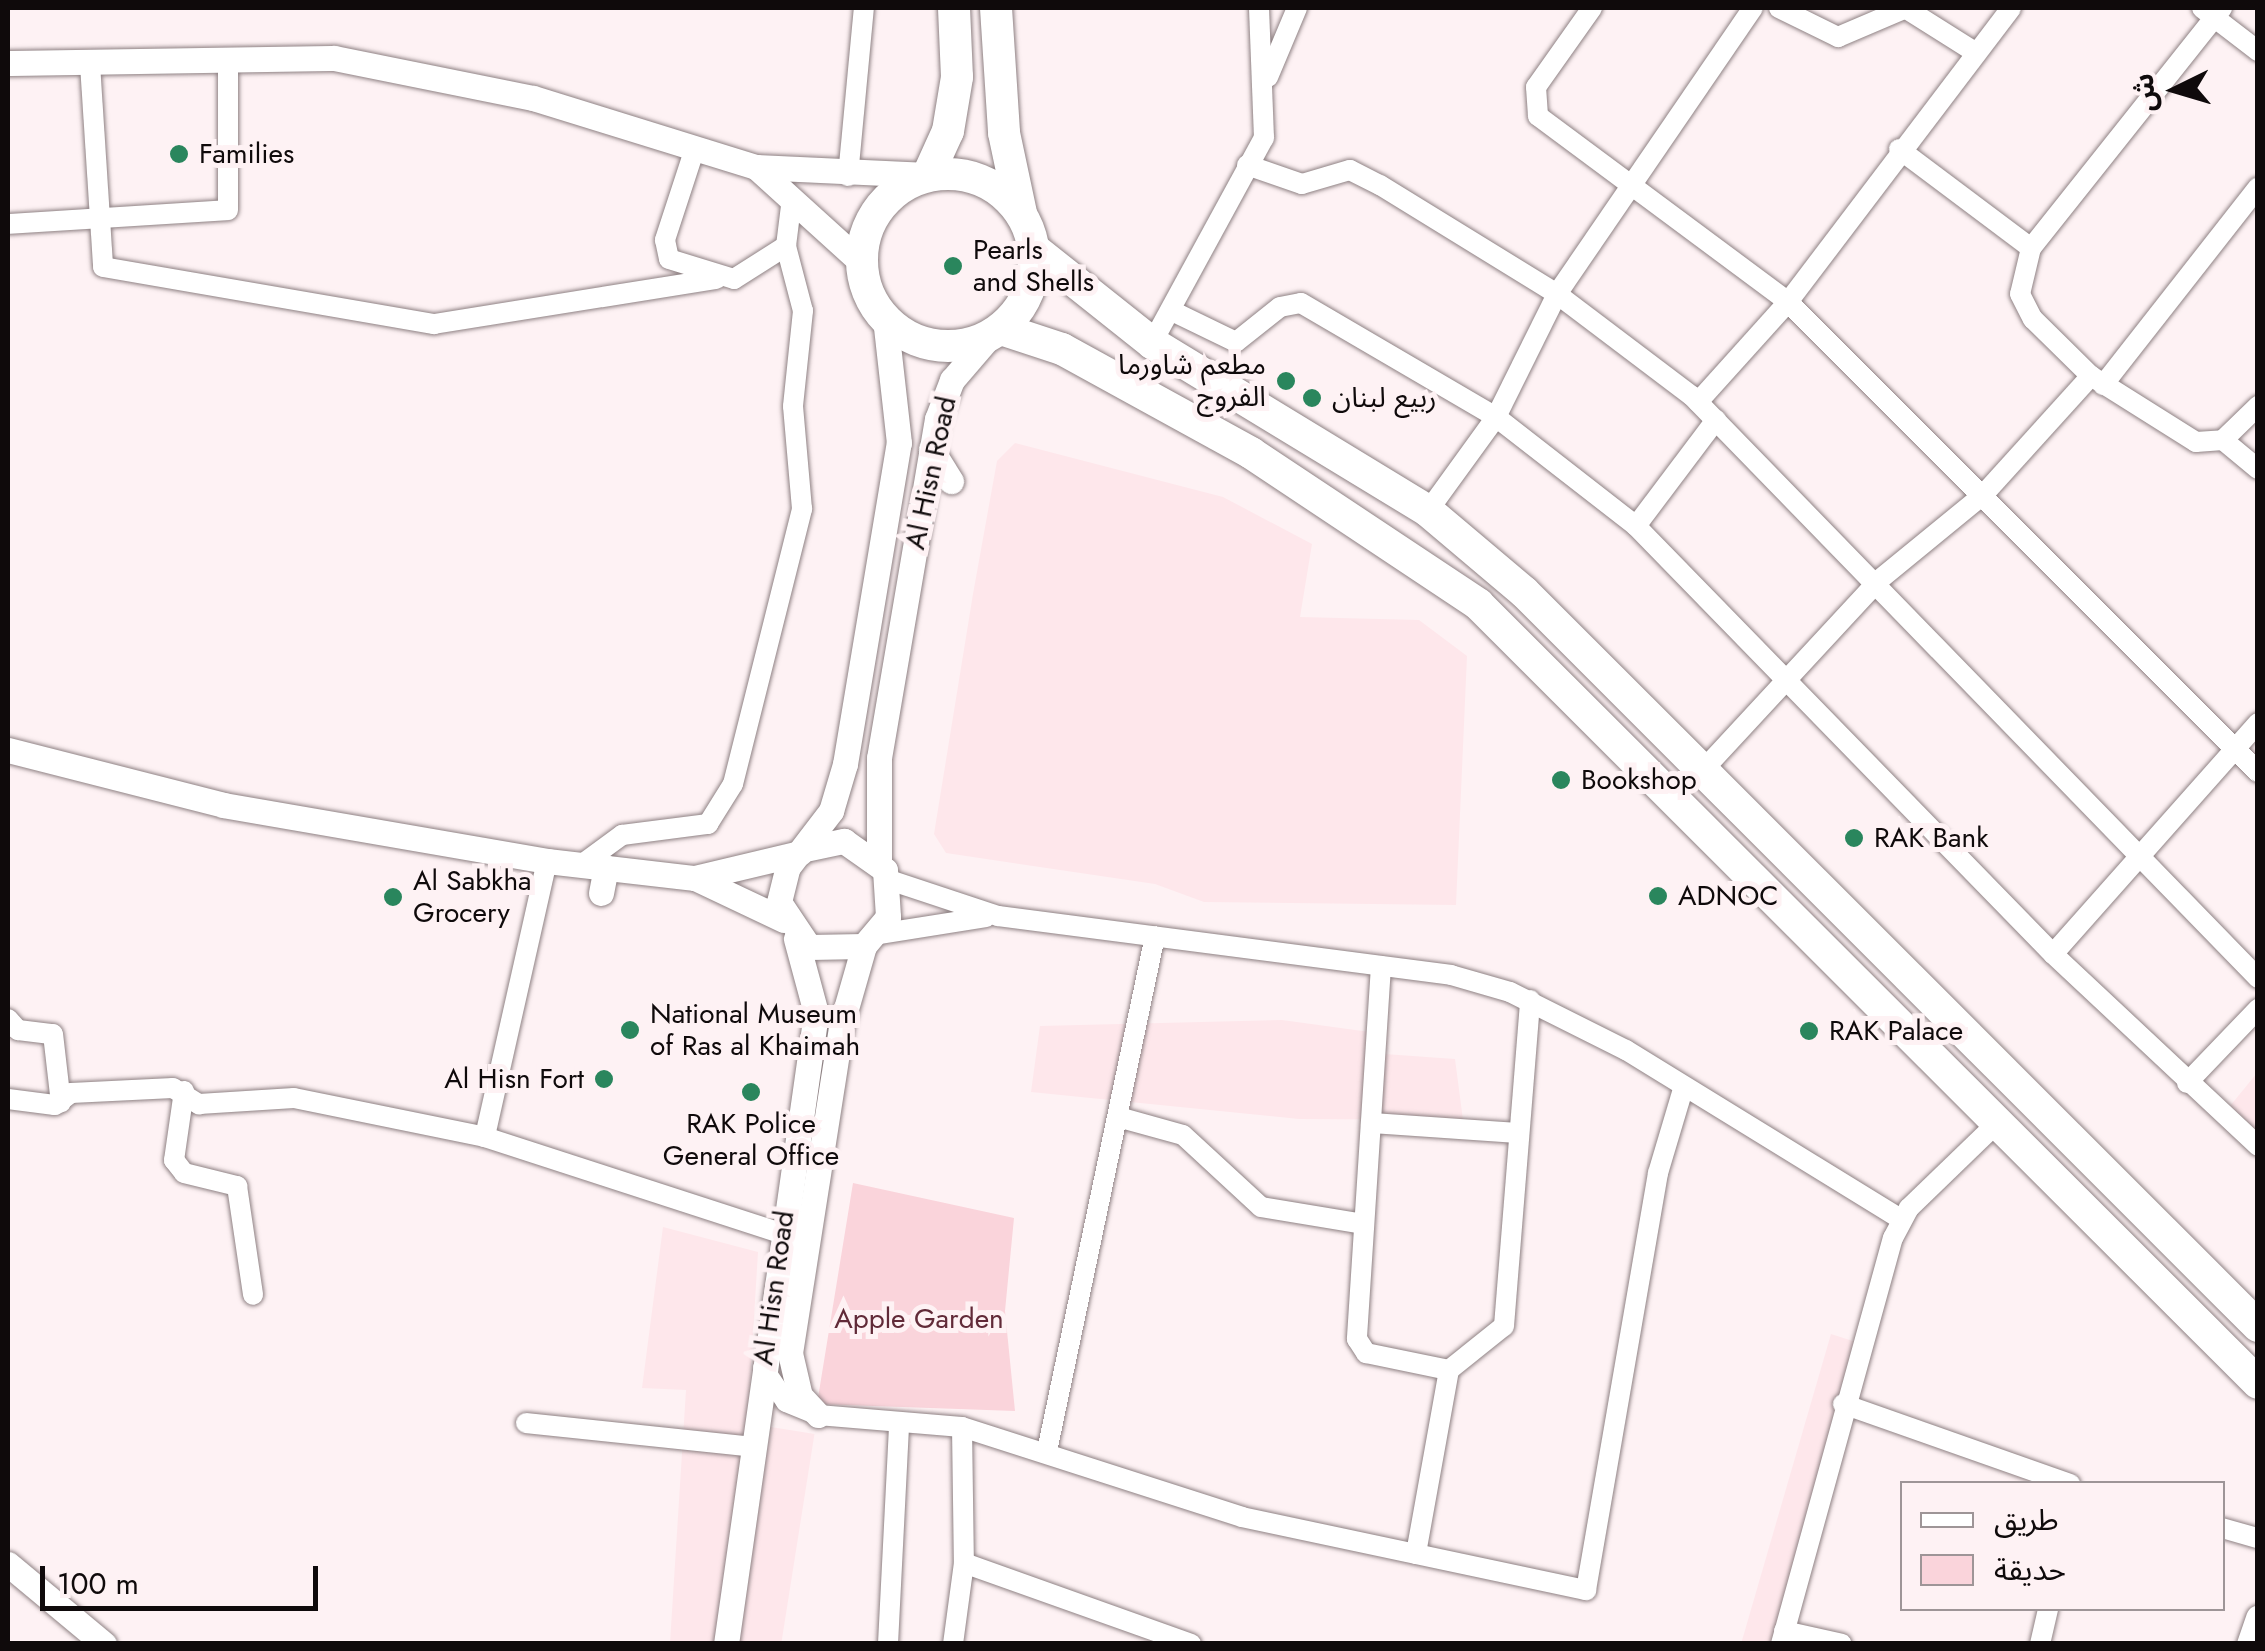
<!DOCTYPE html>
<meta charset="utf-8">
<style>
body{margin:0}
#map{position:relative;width:2265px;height:1651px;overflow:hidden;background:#fef2f4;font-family:Jost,"Noto Sans Arabic",sans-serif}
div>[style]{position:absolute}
.built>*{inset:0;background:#fee7eb;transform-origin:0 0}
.green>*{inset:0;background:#fad4db}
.roads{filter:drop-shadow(0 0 2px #8e8183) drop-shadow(0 0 2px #8e8183)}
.minor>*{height:20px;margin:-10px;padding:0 10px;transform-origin:10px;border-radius:10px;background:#fff}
.tertiary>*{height:25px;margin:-12.5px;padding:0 12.5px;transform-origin:12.5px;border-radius:12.5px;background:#fff}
.primary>*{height:32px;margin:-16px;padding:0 16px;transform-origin:16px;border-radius:16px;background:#fff}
.primary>.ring{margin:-16px;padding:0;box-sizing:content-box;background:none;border:32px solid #fff;border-radius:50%}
.dots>*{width:28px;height:28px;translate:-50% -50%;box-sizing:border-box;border:5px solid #fef2f4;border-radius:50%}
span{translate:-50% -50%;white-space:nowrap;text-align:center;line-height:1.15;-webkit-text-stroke:10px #fef2f4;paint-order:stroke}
.poi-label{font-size:28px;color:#0f0a0b}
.left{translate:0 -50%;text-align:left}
.right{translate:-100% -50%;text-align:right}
.street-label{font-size:28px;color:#0f0a0b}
.park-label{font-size:28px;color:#612a38}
.frame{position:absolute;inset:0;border:10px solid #0f0a0b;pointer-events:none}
.legend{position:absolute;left:1900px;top:1481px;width:325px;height:130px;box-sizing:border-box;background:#fef2f4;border:2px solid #9e9597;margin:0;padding:12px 18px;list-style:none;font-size:30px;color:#0f0a0b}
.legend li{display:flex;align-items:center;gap:20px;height:50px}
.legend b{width:50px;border:2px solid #9e9597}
.north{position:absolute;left:2125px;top:40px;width:100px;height:100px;-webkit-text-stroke:8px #fef2f4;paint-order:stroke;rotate:265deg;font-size:28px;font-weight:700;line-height:40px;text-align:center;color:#0f0a0b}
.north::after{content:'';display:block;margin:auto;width:35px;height:45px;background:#0f0a0b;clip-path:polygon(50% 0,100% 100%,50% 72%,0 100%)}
.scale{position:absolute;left:40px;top:1566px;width:278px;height:45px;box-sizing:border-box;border:5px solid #0f0a0b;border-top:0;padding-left:12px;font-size:30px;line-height:35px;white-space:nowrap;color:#0f0a0b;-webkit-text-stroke:8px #fef2f4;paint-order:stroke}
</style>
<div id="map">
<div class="built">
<div style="clip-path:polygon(1015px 443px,1223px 497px,1312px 544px,1300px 617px,1419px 620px,1467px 656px,1456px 905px,1204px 902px,1155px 884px,946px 853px,934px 834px,973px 594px,997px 461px)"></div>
<div style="clip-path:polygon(1282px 1020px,1377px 1033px,1384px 1054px,1455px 1059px,1463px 1120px,1299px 1119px,1031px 1092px,1040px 1026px)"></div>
<div style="clip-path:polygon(2257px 1073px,2257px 1132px,2230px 1106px)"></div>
<div style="clip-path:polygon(663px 1227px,758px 1252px,741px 1531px,719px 1643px,670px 1643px,686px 1390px,642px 1388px)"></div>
<div style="clip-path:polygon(1831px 1334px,1859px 1343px,1785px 1643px,1741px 1644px)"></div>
<div style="left:771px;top:1427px;width:44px;height:218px;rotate:9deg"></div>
</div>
<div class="green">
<div style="clip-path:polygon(853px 1183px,1014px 1218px,1005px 1311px,1015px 1411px,817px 1404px)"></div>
</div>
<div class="roads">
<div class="minor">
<div style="left:1592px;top:8px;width:97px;rotate:125.3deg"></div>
<div style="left:1536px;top:87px;width:29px;rotate:86deg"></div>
<div style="left:1538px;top:116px;width:312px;rotate:36.6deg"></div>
<div style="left:1788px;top:302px;width:665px;rotate:45deg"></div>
<div style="left:1779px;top:8px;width:66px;rotate:26.2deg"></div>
<div style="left:1838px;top:37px;width:74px;rotate:-23.1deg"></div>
<div style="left:1905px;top:8px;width:83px;rotate:32.2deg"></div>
<div style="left:2202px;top:8px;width:71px;rotate:37.5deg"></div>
<div style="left:2222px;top:8px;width:307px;rotate:128.5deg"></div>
<div style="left:2031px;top:248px;width:47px;rotate:103.4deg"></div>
<div style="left:2020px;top:294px;width:28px;rotate:63deg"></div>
<div style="left:2033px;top:319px;width:81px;rotate:44.5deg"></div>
<div style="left:2091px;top:376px;width:124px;rotate:32.2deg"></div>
<div style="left:2196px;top:442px;width:27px;rotate:-4deg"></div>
<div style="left:2223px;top:440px;width:49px;rotate:-44.2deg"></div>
<div style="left:90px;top:64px;width:203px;rotate:86.3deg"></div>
<div style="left:103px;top:267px;width:336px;rotate:9.8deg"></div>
<div style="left:434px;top:324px;width:286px;rotate:-9.1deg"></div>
<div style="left:1268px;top:77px;width:75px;rotate:-67.2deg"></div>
<div style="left:695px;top:148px;width:97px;rotate:108.1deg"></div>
<div style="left:665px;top:240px;width:19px;rotate:78deg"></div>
<div style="left:669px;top:259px;width:68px;rotate:17.1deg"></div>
<div style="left:734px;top:279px;width:62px;rotate:-32.4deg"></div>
<div style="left:1899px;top:149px;width:165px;rotate:36.9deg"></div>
<div style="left:1247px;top:165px;width:58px;rotate:19.1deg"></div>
<div style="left:1302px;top:184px;width:50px;rotate:-16.3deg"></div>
<div style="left:1350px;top:170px;width:34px;rotate:27deg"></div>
<div style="left:1380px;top:185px;width:208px;rotate:31.6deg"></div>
<div style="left:1557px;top:294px;width:169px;rotate:37.1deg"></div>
<div style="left:1692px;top:396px;width:812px;rotate:45.8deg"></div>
<div style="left:848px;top:176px;width:169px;rotate:-84.6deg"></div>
<div style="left:8px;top:224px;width:220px;rotate:-3.6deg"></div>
<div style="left:228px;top:210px;width:152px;rotate:-90deg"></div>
<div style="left:1172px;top:311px;width:71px;rotate:25.8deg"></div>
<div style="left:1236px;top:342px;width:56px;rotate:-38.5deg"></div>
<div style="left:1280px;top:307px;width:21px;rotate:-11deg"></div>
<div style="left:1301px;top:303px;width:226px;rotate:30.3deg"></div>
<div style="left:1496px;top:417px;width:177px;rotate:37.9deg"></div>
<div style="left:1636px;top:526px;width:598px;rotate:45.75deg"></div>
<div style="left:2053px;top:954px;width:281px;rotate:43.1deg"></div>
<div style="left:1152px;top:343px;width:234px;rotate:-61.4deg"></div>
<div style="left:1264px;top:138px;width:130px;rotate:-92.2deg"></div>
<div style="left:2103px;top:385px;width:251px;rotate:-51.9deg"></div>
<div style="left:1698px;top:402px;width:135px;rotate:-48deg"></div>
<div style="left:1788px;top:302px;width:369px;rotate:-52.8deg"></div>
<div style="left:2223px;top:440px;width:45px;rotate:39.6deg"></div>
<div style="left:1428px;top:511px;width:116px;rotate:-54.1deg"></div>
<div style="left:1496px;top:417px;width:137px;rotate:-63.6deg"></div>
<div style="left:1557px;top:294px;width:347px;rotate:-55.6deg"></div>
<div style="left:1636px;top:526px;width:133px;rotate:-53deg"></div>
<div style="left:1704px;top:769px;width:258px;rotate:-47.2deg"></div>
<div style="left:1879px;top:580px;width:134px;rotate:-39.3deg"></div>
<div style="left:1983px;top:495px;width:161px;rotate:-47.8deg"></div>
<div style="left:547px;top:861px;width:283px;rotate:102.7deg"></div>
<div style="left:485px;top:1137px;width:310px;rotate:18deg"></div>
<div style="left:581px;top:865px;width:51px;rotate:-36.2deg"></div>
<div style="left:622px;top:835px;width:87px;rotate:-7.3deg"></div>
<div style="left:708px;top:824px;width:47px;rotate:-58deg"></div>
<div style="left:733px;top:784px;width:284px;rotate:-75.9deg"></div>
<div style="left:802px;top:509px;width:103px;rotate:-95deg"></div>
<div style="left:793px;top:406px;width:96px;rotate:-84deg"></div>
<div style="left:803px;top:311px;width:67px;rotate:-104.7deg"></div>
<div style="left:786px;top:246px;width:48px;rotate:-82.9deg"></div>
<div style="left:889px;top:880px;width:115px;rotate:18.3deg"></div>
<div style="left:998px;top:916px;width:457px;rotate:7.4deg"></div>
<div style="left:1451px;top:975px;width:61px;rotate:16.1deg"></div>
<div style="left:1510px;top:992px;width:130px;rotate:26.6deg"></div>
<div style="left:1626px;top:1050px;width:323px;rotate:31.6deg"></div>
<div style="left:879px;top:934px;width:108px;rotate:-9deg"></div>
<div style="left:2053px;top:954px;width:309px;rotate:-48.4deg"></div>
<div style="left:1381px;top:966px;width:374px;rotate:93.7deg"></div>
<div style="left:1357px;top:1339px;width:17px;rotate:57deg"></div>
<div style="left:1366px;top:1353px;width:85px;rotate:11.6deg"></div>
<div style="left:1449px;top:1370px;width:187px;rotate:100.2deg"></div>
<div style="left:8px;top:1019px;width:15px;rotate:48deg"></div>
<div style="left:18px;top:1030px;width:35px;rotate:7deg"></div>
<div style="left:53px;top:1034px;width:69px;rotate:83.4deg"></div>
<div style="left:2187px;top:1083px;width:103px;rotate:-46.2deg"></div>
<div style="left:184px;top:1091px;width:70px;rotate:98.2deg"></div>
<div style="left:174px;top:1160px;width:16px;rotate:52deg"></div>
<div style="left:184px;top:1173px;width:55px;rotate:13.8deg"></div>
<div style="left:237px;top:1186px;width:110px;rotate:81.6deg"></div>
<div style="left:8px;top:1099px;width:47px;rotate:7.3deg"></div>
<div style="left:55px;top:1105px;width:20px;rotate:-37deg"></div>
<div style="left:71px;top:1093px;width:102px;rotate:-2.8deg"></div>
<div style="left:173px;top:1088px;width:31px;rotate:32deg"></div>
<div style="left:199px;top:1104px;width:95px;rotate:-3.6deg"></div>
<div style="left:294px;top:1098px;width:195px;rotate:11.5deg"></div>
<div style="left:1118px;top:1117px;width:67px;rotate:15.5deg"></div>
<div style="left:1183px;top:1135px;width:106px;rotate:42.7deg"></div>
<div style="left:1261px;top:1207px;width:104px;rotate:9.4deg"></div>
<div style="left:1371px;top:1123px;width:148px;rotate:3.9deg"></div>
<div style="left:763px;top:1368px;width:41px;rotate:55.9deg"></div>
<div style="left:786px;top:1402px;width:35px;rotate:22deg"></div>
<div style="left:818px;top:1415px;width:144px;rotate:4.8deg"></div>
<div style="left:962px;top:1427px;width:294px;rotate:17.8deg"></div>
<div style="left:1242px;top:1517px;width:352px;rotate:12deg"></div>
<div style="left:1586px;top:1590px;width:423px;rotate:-80.2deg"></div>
<div style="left:1658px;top:1173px;width:88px;rotate:-73.4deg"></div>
<div style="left:1449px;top:1370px;width:70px;rotate:-38.7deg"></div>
<div style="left:1504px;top:1326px;width:327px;rotate:-85.4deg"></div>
<div style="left:1843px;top:1404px;width:241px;rotate:19.4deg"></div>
<div style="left:526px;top:1423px;width:228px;rotate:6deg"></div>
<div style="left:962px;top:1427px;width:136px;rotate:89.2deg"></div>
<div style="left:964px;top:1563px;width:241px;rotate:19.6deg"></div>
<div style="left:1047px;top:1451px;width:526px;rotate:-78.16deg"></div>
<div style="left:2222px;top:1528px;width:37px;rotate:16deg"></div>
<div style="left:1784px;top:1631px;width:59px;rotate:12.6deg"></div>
<div style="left:888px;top:1644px;width:220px;rotate:-87.1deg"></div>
<div style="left:953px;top:1644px;width:82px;rotate:-82.3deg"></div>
<div style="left:1781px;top:1644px;width:421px;rotate:-74.6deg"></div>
<div style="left:1893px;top:1238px;width:34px;rotate:-62deg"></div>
<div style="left:1909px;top:1208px;width:118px;rotate:-44deg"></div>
<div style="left:2040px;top:1644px;width:37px;rotate:-77deg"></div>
</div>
<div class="tertiary">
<div style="left:8px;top:63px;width:326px;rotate:-0.9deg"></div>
<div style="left:334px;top:58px;width:203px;rotate:11.4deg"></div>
<div style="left:533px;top:98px;width:233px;rotate:17.2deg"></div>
<div style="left:756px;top:167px;width:172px;rotate:2.7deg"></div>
<div style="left:756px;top:167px;width:143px;rotate:42.2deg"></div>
<div style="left:931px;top:449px;width:38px;rotate:58deg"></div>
<div style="left:8px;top:750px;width:222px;rotate:14.3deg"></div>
<div style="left:223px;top:805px;width:329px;rotate:9.8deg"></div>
<div style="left:547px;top:861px;width:149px;rotate:6.6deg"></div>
<div style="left:695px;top:878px;width:108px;rotate:-13.4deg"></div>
<div style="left:805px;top:849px;width:40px;rotate:-12deg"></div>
<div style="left:844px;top:841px;width:50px;rotate:35.3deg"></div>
<div style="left:885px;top:870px;width:47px;rotate:86.3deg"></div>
<div style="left:888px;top:917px;width:38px;rotate:130deg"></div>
<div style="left:864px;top:946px;width:55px;rotate:179deg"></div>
<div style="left:809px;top:947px;width:54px;rotate:-123.7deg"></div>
<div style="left:779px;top:902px;width:36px;rotate:-76deg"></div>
<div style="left:788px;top:867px;width:71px;rotate:-52.5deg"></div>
<div style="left:831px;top:811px;width:49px;rotate:-73.4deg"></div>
<div style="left:845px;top:764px;width:326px;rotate:-80.5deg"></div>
<div style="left:899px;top:443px;width:125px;rotate:-96.4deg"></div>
<div style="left:879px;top:861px;width:103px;rotate:-90deg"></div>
<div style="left:879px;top:758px;width:344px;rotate:-80.3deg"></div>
<div style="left:937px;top:419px;width:42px;rotate:-69deg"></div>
<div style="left:952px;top:380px;width:57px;rotate:-49.3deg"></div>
<div style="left:695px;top:878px;width:98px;rotate:25.3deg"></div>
<div style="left:601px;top:893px;width:26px;rotate:-79deg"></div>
<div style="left:818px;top:1415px;width:26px;rotate:-133deg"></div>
<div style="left:800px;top:1396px;width:44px;rotate:-103.1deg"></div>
<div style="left:790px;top:1353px;width:331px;rotate:-81.1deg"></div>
<div style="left:841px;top:1026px;width:83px;rotate:-74deg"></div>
<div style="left:8px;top:1564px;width:125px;rotate:39.8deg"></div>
<div style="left:726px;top:1644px;width:637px;rotate:-81.88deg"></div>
<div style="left:816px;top:1013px;width:77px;rotate:-105.1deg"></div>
<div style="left:2249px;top:1644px;width:28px;rotate:-71deg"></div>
</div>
<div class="primary">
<div style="left:996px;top:8px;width:125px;rotate:86.3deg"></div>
<div style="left:1004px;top:133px;width:82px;rotate:78deg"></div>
<div class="ring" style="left:862px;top:174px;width:140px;height:140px"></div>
<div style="left:928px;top:175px;width:48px;rotate:-65.6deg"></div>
<div style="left:948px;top:131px;width:55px;rotate:-80.5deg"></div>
<div style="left:957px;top:77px;width:69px;rotate:-92.5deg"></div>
<div style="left:1034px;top:249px;width:151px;rotate:38.5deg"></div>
<div style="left:1152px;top:343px;width:323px;rotate:31.3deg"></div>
<div style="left:1428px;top:511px;width:126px;rotate:40.2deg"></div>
<div style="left:1524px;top:592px;width:1038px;rotate:45deg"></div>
<div style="left:1001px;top:329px;width:64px;rotate:18.2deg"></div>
<div style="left:1062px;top:349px;width:216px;rotate:28.8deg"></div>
<div style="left:1251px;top:453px;width:273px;rotate:33.6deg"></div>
<div style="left:1478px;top:604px;width:1102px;rotate:44.96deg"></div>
</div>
</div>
<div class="dots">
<div style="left:179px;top:154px;background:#2a865d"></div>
<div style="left:953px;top:266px;background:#2a865d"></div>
<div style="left:1286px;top:381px;background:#2a865d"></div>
<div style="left:1312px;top:398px;background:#2a865d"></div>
<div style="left:1561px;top:780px;background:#2a865d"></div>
<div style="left:1854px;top:838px;background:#2a865d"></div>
<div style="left:1658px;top:896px;background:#2a865d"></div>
<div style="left:393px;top:897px;background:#2a865d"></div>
<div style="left:630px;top:1030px;background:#2a865d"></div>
<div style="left:1809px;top:1031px;background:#2a865d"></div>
<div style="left:604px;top:1079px;background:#2a865d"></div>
<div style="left:751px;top:1092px;background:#2a865d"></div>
</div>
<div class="poi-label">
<span class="left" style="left:199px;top:154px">Families</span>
<span class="left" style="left:973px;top:266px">Pearls<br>and Shells</span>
<span class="right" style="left:1266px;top:381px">مطعم شاورما<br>الفروج</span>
<span class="left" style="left:1332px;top:398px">ربيع لبنان</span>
<span class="left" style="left:1581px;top:780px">Bookshop</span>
<span class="left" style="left:1874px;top:838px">RAK Bank</span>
<span class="left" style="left:413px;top:897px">Al Sabkha<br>Grocery</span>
<span class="left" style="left:1678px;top:896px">ADNOC</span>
<span class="left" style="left:650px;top:1030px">National Museum<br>of Ras al Khaimah</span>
<span class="left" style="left:1829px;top:1031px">RAK Palace</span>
<span class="right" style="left:584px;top:1079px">Al Hisn Fort</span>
<span style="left:751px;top:1140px">RAK Police<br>General Office</span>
</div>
<div class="street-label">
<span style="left:931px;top:473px;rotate:-78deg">Al Hisn Road</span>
<span style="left:774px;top:1288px;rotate:-82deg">Al Hisn Road</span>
</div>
<div class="park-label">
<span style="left:919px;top:1319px">Apple Garden</span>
</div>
<div class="frame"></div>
<ul class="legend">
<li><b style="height:12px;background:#fff"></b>طريق</li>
<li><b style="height:28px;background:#fad4db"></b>حديقة</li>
</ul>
<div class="north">ش</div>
<div class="scale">100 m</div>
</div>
